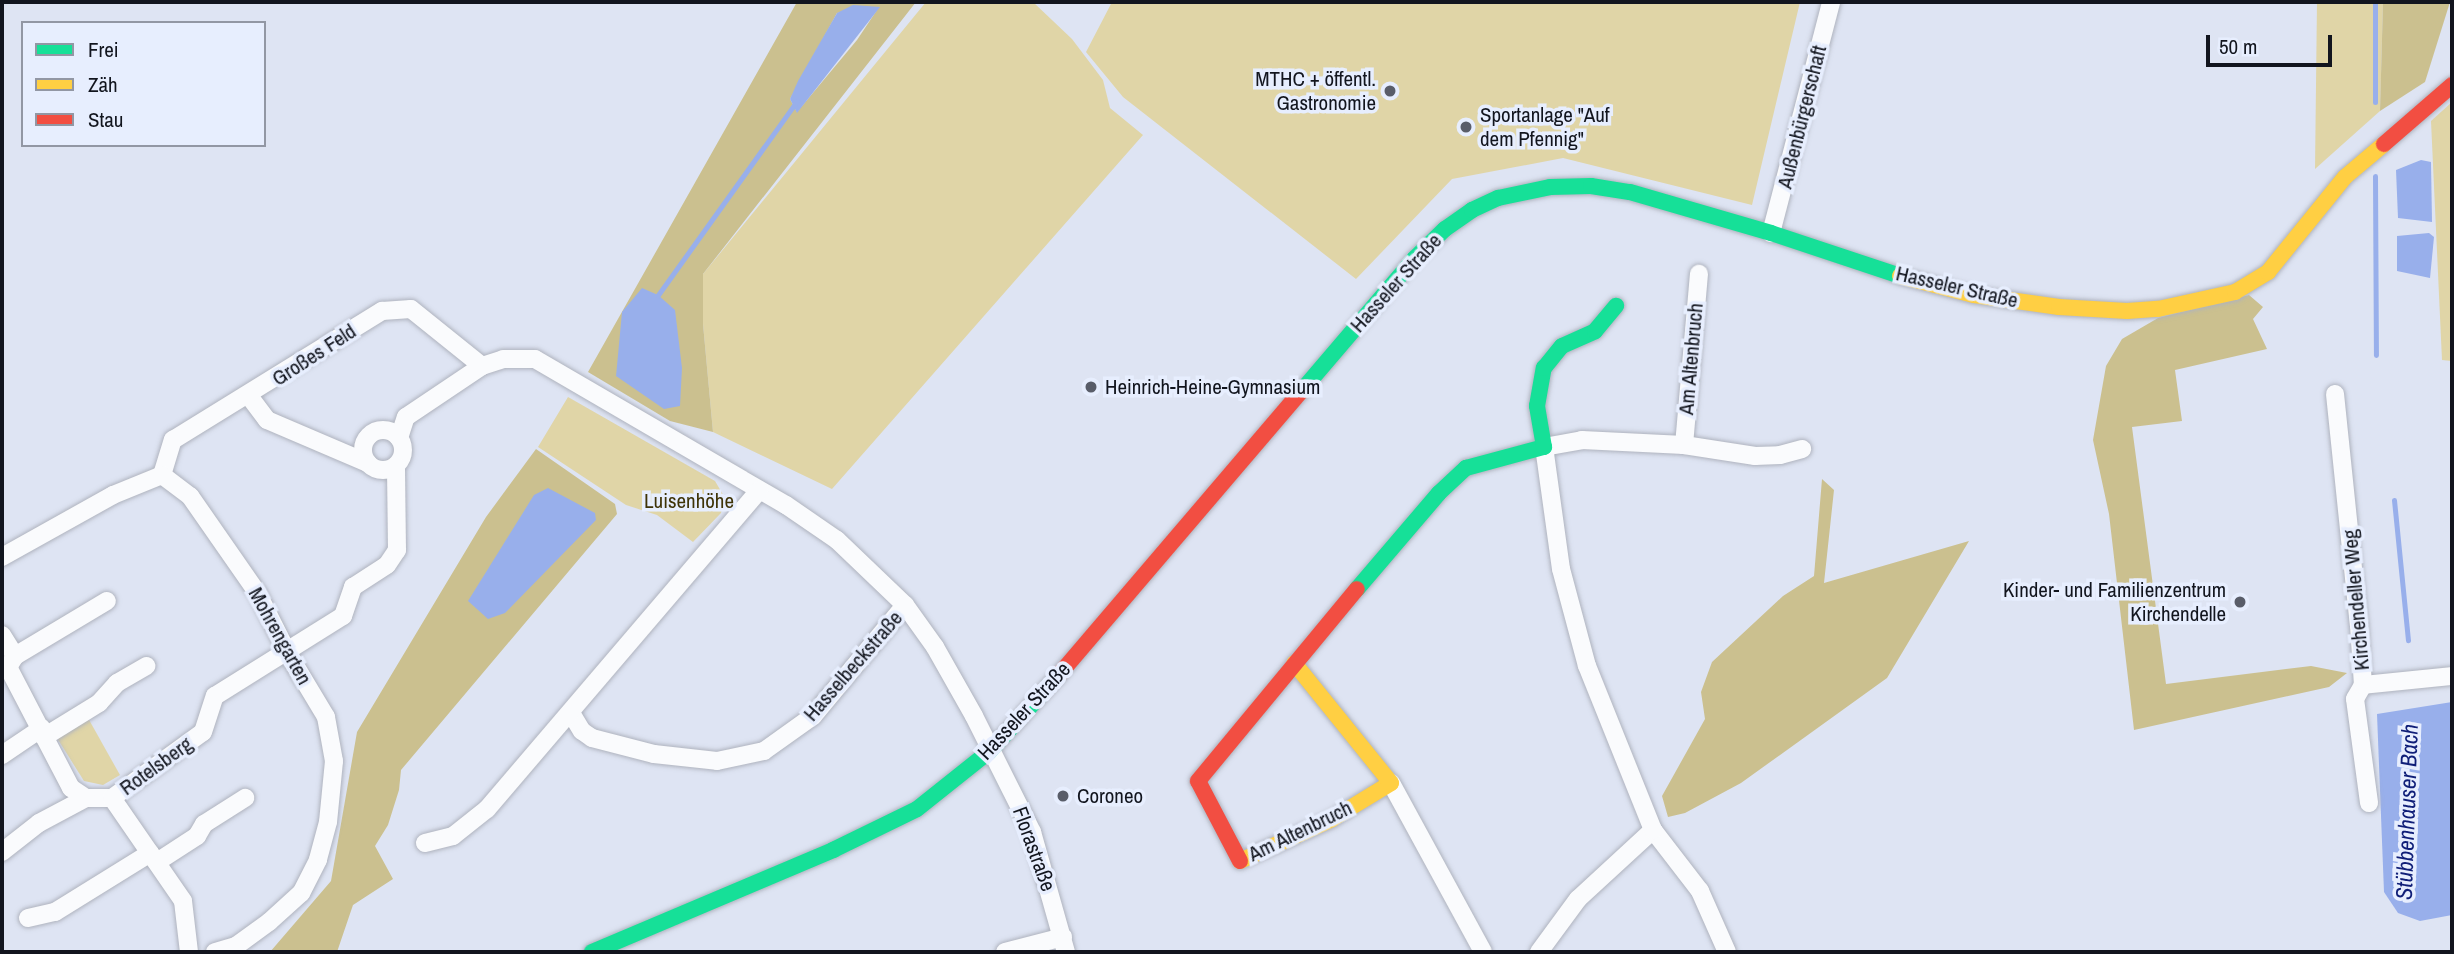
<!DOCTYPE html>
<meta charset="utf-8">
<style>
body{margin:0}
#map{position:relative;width:2454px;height:954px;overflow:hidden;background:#dee4f3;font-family:"Archivo Narrow",sans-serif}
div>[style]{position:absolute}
.green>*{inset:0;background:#e0d5a7}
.forest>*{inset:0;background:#cbc08f}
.water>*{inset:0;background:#98afeb}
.stream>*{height:5px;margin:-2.5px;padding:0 2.5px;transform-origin:2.5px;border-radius:2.5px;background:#98afeb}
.roads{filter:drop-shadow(0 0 2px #afb3be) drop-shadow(0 0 2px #afb3be)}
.street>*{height:18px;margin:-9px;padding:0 9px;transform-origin:9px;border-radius:9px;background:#fafbfd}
.street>.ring{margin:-9px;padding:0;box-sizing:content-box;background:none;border:18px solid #fafbfd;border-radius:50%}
.fast>*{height:16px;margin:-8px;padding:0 8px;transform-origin:8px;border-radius:8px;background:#16e098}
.slow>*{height:16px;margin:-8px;padding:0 8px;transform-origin:8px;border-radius:8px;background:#ffcf43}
.jam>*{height:16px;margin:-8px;padding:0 8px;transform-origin:8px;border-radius:8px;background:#f24e42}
.dots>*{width:19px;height:19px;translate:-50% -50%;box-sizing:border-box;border:4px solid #e7eefe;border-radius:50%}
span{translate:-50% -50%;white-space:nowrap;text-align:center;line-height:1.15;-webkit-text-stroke:7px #e7eefe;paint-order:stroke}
.poi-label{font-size:21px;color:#12151e}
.right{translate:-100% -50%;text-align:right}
.left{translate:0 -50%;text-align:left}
.street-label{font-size:21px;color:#12151e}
.park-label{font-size:21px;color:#3e3307}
.water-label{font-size:23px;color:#0f1e78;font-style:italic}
.frame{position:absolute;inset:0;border:4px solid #12151e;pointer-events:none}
.legend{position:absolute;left:21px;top:21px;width:245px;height:126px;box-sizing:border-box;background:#e7eefe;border:2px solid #9297a4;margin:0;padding:9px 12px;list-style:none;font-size:21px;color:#12151e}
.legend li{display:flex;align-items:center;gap:14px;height:35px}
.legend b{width:35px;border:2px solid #9297a4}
.scale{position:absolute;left:2206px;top:35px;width:126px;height:32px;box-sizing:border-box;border:4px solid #12151e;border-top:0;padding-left:9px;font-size:21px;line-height:24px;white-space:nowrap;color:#12151e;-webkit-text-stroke:5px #e7eefe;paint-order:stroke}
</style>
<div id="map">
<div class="green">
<div style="clip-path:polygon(926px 2px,1033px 2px,1072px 39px,1103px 80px,1110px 108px,1143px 135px,832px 489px,713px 432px,703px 324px,703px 274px)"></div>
<div style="clip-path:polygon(1112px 2px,1800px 2px,1752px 205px,1563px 158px,1452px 179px,1356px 279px,1123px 97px,1086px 52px)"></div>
<div style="clip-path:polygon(2317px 2px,2383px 2px,2380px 111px,2315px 169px)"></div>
<div style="clip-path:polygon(2452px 102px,2452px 361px,2442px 360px,2431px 121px)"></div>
<div style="clip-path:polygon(568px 397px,715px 481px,725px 498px,721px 513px,693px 542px,657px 515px,626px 505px,538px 447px)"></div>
<div style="clip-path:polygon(88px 718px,120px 775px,103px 785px,84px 781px,57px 738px)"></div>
</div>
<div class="forest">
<div style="clip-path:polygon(evenodd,797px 2px,916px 2px,703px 274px,703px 324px,713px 432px,670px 421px,588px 372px,797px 2px,879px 7px,857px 40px,797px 112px,790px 99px,837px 13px,879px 7px)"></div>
<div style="clip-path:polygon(2383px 2px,2450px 2px,2425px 82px,2380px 111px)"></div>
<div style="clip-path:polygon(2249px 295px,2263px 307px,2253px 319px,2267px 349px,2175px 370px,2182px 421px,2132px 427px,2166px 684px,2311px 666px,2347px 673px,2329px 687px,2134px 730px,2109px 514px,2093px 440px,2106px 366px,2122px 339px,2158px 318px)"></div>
<div style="clip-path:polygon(536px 449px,615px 504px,617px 514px,401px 770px,399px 790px,388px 825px,375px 846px,393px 879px,353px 905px,337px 952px,270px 952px,331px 881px,357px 732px,486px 517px)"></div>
<div style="clip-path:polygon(1822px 479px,1834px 490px,1824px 583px,1969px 541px,1887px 678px,1741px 783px,1685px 813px,1668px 817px,1662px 796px,1705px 719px,1701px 692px,1712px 662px,1783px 596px,1814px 576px)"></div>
</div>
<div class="water">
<div style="clip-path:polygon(853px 5px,880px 7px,797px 113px,790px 99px,798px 81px,837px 13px)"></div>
<div style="clip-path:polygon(2421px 160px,2431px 162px,2432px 222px,2398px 218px,2396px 170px)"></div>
<div style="clip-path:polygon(2429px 233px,2434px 237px,2430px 278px,2397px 271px,2397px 236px)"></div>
<div style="clip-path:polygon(642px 288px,658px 295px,675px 310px,682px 368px,680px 406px,664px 409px,616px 376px,622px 312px)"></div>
<div style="clip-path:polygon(548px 488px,595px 513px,596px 520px,505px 613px,488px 619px,468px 601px,534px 495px)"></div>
<div style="clip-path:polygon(2452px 702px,2452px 915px,2420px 921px,2398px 913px,2384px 892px,2377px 714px)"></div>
</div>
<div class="stream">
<div style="left:2375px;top:102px;width:100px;rotate:-90deg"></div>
<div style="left:2375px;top:176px;width:179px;rotate:89.7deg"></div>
<div style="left:658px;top:295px;width:239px;rotate:-54.4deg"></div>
<div style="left:2394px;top:500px;width:141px;rotate:84.3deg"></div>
</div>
<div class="roads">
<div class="street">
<div style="left:1771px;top:233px;width:239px;rotate:-75.4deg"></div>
<div style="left:2335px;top:394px;width:232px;rotate:84.1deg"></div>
<div style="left:2359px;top:625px;width:60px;rotate:86.2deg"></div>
<div style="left:2363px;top:685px;width:16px;rotate:120deg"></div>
<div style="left:2355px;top:699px;width:105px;rotate:82.3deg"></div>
<div style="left:249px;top:396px;width:30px;rotate:53deg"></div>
<div style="left:267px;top:420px;width:110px;rotate:23.1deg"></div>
<div class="ring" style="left:363px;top:430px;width:22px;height:22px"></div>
<div style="left:399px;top:438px;width:22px;rotate:-72deg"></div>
<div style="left:406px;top:417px;width:92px;rotate:-33.9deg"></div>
<div style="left:482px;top:366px;width:22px;rotate:-18deg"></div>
<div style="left:503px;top:359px;width:32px"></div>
<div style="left:535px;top:359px;width:290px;rotate:30.2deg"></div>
<div style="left:786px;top:505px;width:62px;rotate:34.5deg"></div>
<div style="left:837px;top:540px;width:94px;rotate:43.7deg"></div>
<div style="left:905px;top:605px;width:52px;rotate:54.5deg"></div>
<div style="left:935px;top:647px;width:79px;rotate:60.5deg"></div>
<div style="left:974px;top:716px;width:130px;rotate:63.4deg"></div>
<div style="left:1032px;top:832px;width:125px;rotate:74.2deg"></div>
<div style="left:1684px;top:445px;width:172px;rotate:-85deg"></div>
<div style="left:162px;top:475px;width:37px;rotate:-73deg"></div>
<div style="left:173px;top:440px;width:246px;rotate:-31.7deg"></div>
<div style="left:382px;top:311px;width:29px;rotate:-4deg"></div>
<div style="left:411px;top:309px;width:91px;rotate:38.8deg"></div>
<div style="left:2px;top:557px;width:127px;rotate:-29.2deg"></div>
<div style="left:113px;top:495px;width:53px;rotate:-22.2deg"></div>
<div style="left:162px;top:475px;width:35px;rotate:37deg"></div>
<div style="left:190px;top:496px;width:119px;rotate:55.2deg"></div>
<div style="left:258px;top:594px;width:65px;rotate:63.4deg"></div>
<div style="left:287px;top:652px;width:76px;rotate:59deg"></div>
<div style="left:326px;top:717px;width:45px;rotate:79.7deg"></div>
<div style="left:334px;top:761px;width:61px;rotate:95.6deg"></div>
<div style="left:328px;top:822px;width:39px;rotate:105deg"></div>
<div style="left:318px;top:860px;width:37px;rotate:117deg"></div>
<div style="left:301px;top:893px;width:43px;rotate:137.8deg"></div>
<div style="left:269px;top:922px;width:41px;rotate:144deg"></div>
<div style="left:236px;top:946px;width:22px;rotate:164deg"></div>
<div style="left:2px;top:635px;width:25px;rotate:58deg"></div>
<div style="left:15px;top:656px;width:13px;rotate:122deg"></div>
<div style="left:8px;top:667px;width:136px;rotate:62.5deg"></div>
<div style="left:71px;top:788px;width:18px;rotate:34deg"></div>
<div style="left:86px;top:798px;width:26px"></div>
<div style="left:112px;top:798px;width:125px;rotate:55.4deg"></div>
<div style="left:183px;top:901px;width:51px;rotate:83.3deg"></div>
<div style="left:15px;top:656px;width:107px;rotate:-30.9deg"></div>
<div style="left:2363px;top:685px;width:89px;rotate:-5.8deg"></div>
<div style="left:571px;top:713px;width:21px;rotate:59deg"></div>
<div style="left:582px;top:731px;width:12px;rotate:35deg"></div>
<div style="left:592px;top:738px;width:64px;rotate:14.5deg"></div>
<div style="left:654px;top:754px;width:63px;rotate:6.3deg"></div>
<div style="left:717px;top:761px;width:48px;rotate:-12deg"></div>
<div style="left:764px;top:751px;width:60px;rotate:-35.5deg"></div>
<div style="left:813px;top:716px;width:144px;rotate:-50.3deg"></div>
<div style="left:44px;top:737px;width:65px;rotate:-31.7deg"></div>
<div style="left:99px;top:703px;width:27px;rotate:-48deg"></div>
<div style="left:117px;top:683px;width:34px;rotate:-30deg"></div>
<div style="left:2px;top:755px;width:48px;rotate:-34deg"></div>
<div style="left:1391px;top:783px;width:192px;rotate:61.4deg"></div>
<div style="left:112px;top:798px;width:112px;rotate:-36deg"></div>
<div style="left:203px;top:732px;width:38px;rotate:-72deg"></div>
<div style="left:215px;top:696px;width:151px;rotate:-32deg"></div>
<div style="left:343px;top:616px;width:31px;rotate:-71deg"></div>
<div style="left:353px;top:587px;width:40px;rotate:-32.9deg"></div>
<div style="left:387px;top:565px;width:18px;rotate:-56deg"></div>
<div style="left:397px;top:550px;width:84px;rotate:-90.7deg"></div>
<div style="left:425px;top:843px;width:29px;rotate:-14deg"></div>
<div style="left:453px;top:836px;width:43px;rotate:-38.5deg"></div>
<div style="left:487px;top:809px;width:419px;rotate:-49.5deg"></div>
<div style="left:2px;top:852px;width:47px;rotate:-38.1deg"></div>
<div style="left:39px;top:823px;width:53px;rotate:-28deg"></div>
<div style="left:157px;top:862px;width:48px;rotate:-33deg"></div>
<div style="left:197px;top:836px;width:14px;rotate:-60deg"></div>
<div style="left:204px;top:824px;width:49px;rotate:-32.4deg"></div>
<div style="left:28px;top:918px;width:28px;rotate:-13deg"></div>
<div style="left:55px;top:912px;width:112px;rotate:-31.8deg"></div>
<div style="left:1005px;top:952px;width:60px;rotate:-14.5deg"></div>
<div style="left:1539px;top:952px;width:66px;rotate:-53.7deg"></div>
<div style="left:1578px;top:899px;width:102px;rotate:-42.6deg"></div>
<div style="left:1727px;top:952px;width:67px;rotate:-113.9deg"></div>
<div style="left:1700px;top:891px;width:77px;rotate:-127.6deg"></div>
<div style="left:1653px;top:830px;width:177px;rotate:-111.9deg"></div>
<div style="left:1587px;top:666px;width:100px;rotate:-105deg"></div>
<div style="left:1561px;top:569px;width:123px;rotate:-97.9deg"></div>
<div style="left:1544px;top:447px;width:39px;rotate:-10deg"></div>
<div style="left:1582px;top:440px;width:102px;rotate:2.8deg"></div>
<div style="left:1684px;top:445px;width:72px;rotate:8.8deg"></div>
<div style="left:1755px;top:456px;width:25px;rotate:-2deg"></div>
<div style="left:1780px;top:455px;width:23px;rotate:-15deg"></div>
</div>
<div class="fast">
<div style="left:1304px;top:388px;width:170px;rotate:-49.5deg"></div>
<div style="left:1414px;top:259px;width:43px;rotate:-44.1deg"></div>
<div style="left:1445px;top:229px;width:33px;rotate:-35deg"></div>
<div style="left:1472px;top:210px;width:29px;rotate:-25deg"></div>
<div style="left:1498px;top:198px;width:53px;rotate:-11.9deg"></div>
<div style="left:1550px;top:187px;width:41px;rotate:-1.4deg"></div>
<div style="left:1591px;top:186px;width:39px;rotate:9deg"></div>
<div style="left:1630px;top:192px;width:147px;rotate:16.2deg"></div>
<div style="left:1771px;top:233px;width:136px;rotate:18.4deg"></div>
<div style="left:1357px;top:589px;width:126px;rotate:-49.5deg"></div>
<div style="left:1439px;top:493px;width:37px;rotate:-43deg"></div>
<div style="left:1466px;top:468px;width:81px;rotate:-15.1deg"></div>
<div style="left:1544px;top:447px;width:42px;rotate:-99.7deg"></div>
<div style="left:1537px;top:406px;width:39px;rotate:-80deg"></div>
<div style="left:1544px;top:368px;width:28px;rotate:-51deg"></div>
<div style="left:1562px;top:346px;width:36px;rotate:-24deg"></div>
<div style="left:1595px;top:331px;width:33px;rotate:-50deg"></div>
<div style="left:592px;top:952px;width:262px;rotate:-22.9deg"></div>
<div style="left:833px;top:850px;width:93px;rotate:-26deg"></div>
<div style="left:917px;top:809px;width:93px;rotate:-38.5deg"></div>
<div style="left:990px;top:751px;width:100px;rotate:-47.8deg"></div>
</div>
<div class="slow">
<div style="left:1900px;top:276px;width:76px;rotate:14.4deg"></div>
<div style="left:1974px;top:295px;width:86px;rotate:8deg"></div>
<div style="left:2059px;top:307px;width:68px;rotate:3.4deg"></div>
<div style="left:2127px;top:311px;width:31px;rotate:-4deg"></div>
<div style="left:2158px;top:309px;width:79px;rotate:-12.4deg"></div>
<div style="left:2235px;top:292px;width:39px;rotate:-31deg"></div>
<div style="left:2268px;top:272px;width:122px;rotate:-51deg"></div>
<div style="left:2345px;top:177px;width:51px;rotate:-40.2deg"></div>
<div style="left:1240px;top:861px;width:101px;rotate:-24.5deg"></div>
<div style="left:1332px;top:819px;width:69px;rotate:-31.4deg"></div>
<div style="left:1391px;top:783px;width:154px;rotate:-128.9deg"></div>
</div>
<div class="jam">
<div style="left:2384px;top:144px;width:90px;rotate:-40.9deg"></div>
<div style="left:1057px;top:677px;width:380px;rotate:-49.5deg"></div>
<div style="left:1240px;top:861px;width:90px;rotate:-117.7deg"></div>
<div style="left:1198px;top:781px;width:249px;rotate:-50.4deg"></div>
</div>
</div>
<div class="dots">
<div style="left:1390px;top:91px;background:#595d69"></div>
<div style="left:1466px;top:127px;background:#595d69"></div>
<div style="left:1091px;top:387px;background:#595d69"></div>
<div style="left:2240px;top:602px;background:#595d69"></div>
<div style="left:1063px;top:796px;background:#595d69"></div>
</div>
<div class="poi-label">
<span class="right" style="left:1376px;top:91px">MTHC + öffentl.<br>Gastronomie</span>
<span class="left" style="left:1480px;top:127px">Sportanlage "Auf<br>dem Pfennig"</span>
<span class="left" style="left:1105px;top:387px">Heinrich-Heine-Gymnasium</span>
<span class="right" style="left:2226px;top:602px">Kinder- und Familienzentrum<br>Kirchendelle</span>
<span class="left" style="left:1077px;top:796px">Coroneo</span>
</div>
<div class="street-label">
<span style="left:1802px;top:117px;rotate:-76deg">Außenbürgerschaft</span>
<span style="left:1396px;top:283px;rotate:-48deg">Hasseler Straße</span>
<span style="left:1957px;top:287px;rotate:13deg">Hasseler Straße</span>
<span style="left:314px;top:355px;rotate:-33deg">Großes Feld</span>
<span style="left:1691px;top:359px;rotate:-85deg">Am Altenbruch</span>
<span style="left:2356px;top:600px;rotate:-95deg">Kirchendeller Weg</span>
<span style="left:280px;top:636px;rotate:61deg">Mohrengarten</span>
<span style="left:853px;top:666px;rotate:-49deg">Hasselbeckstraße</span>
<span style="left:1024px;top:711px;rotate:-47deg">Hasseler Straße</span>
<span style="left:156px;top:766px;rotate:-36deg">Rotelsberg</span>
<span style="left:1300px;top:831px;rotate:-26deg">Am Altenbruch</span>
<span style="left:1034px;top:849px;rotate:70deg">Florastraße</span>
</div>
<div class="park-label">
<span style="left:689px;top:501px">Luisenhöhe</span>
</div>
<div class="water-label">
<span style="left:2407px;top:812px;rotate:-88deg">Stübbenhauser Bach</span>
</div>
<div class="frame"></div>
<ul class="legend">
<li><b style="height:9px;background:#16e098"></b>Frei</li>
<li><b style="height:9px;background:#ffcf43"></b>Zäh</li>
<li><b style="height:9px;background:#f24e42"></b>Stau</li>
</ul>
<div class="scale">50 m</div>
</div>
